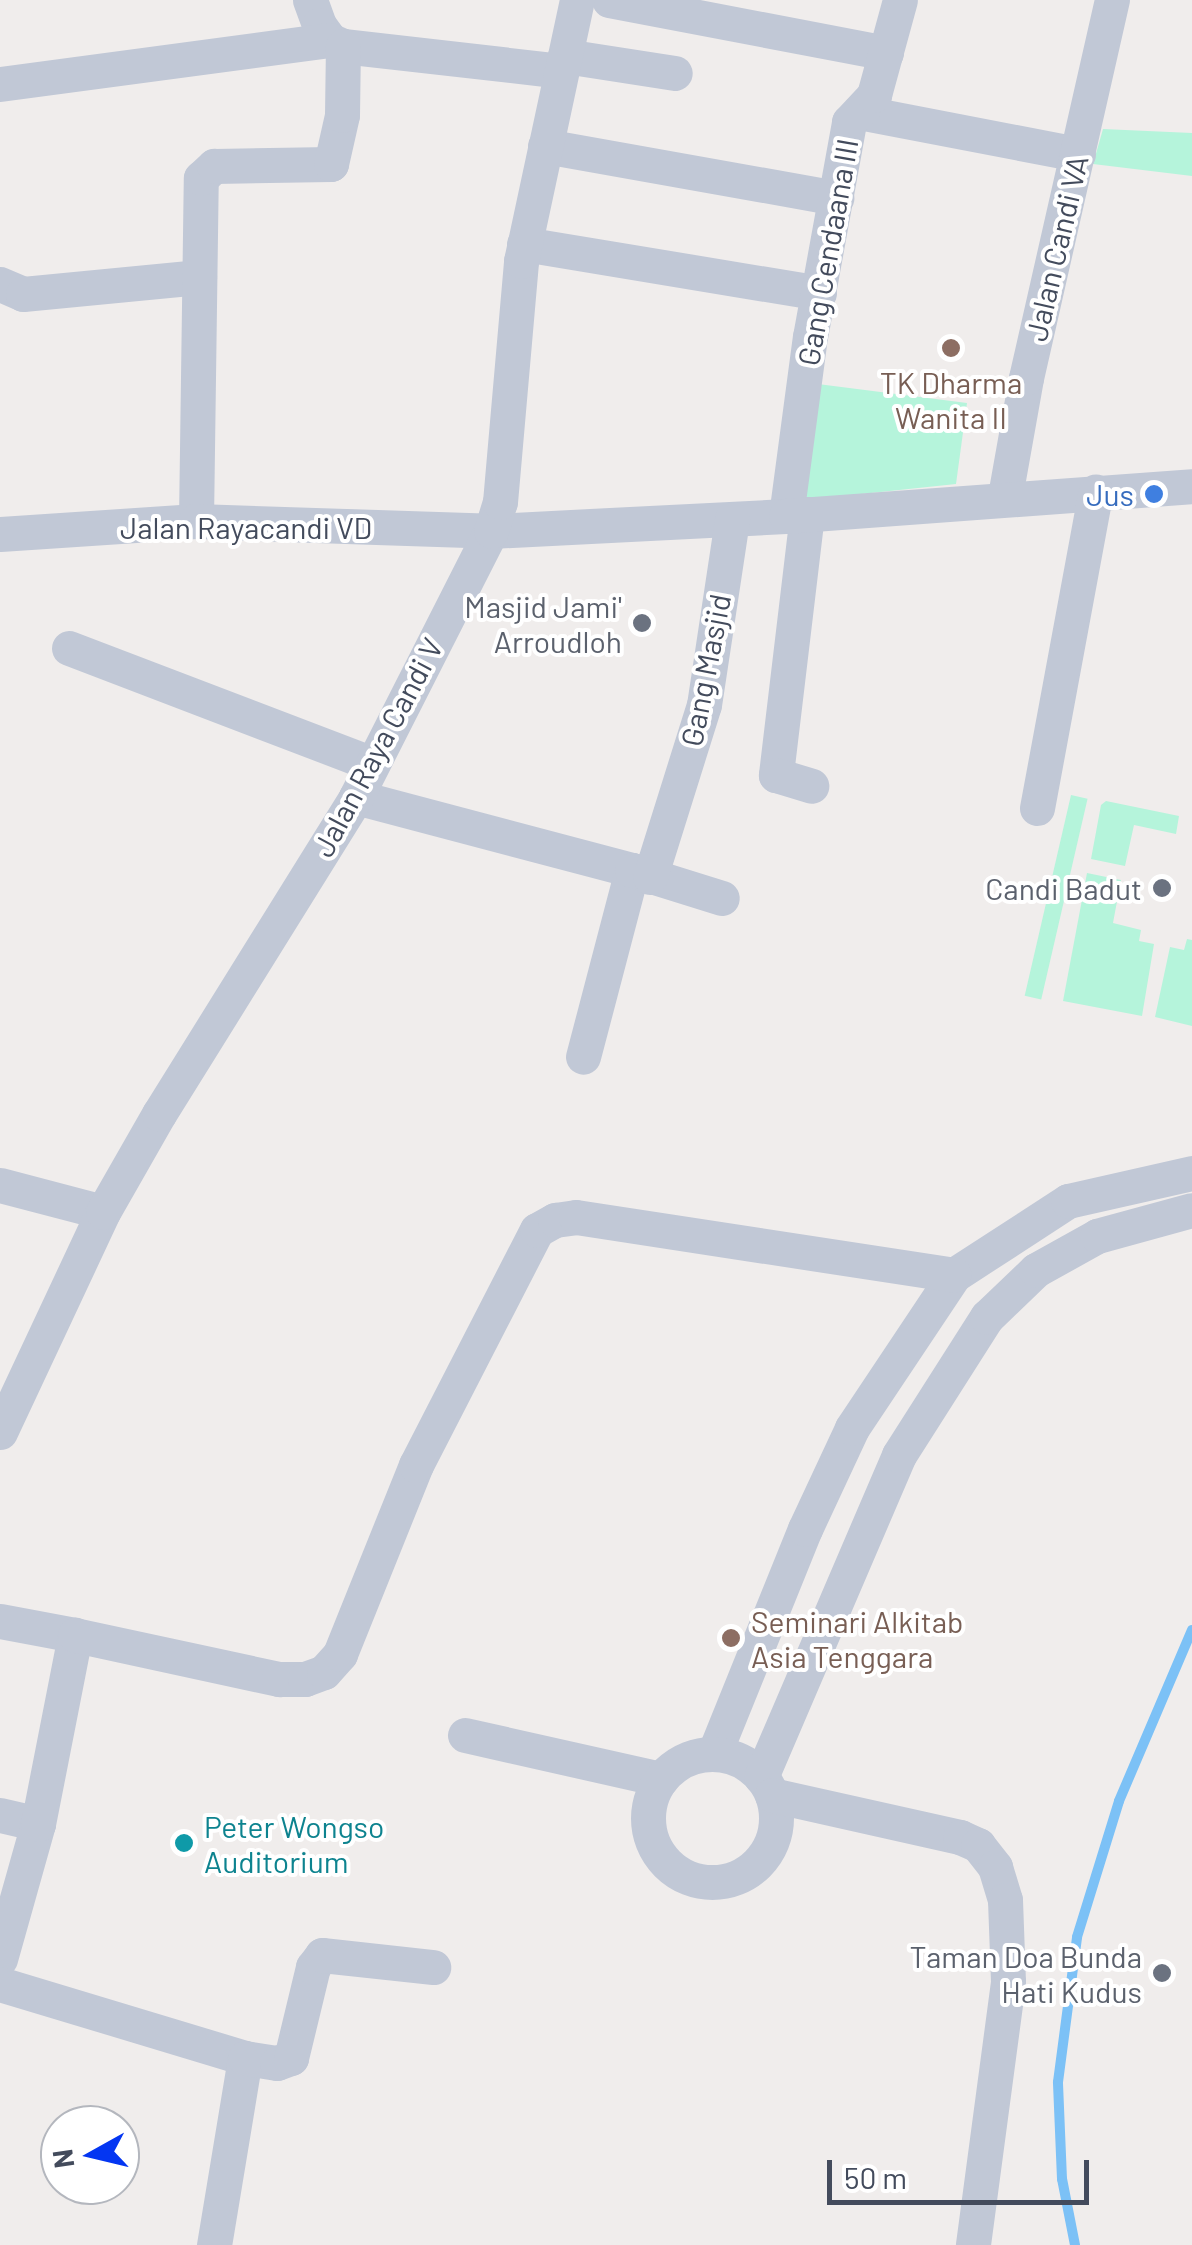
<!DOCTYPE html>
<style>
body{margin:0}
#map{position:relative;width:1192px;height:2245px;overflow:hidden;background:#f0edec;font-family:Barlow,sans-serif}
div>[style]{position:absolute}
.green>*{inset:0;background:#b5f4db;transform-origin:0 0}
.stream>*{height:10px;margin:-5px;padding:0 5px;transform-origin:5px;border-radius:5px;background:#7cc1f6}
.minor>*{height:35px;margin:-17.5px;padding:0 17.5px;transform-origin:17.5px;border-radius:17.5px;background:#c1c8d6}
.minor>.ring{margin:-17.5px;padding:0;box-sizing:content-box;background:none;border:35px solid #c1c8d6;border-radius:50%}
.dots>*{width:28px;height:28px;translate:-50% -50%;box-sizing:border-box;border:5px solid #fff;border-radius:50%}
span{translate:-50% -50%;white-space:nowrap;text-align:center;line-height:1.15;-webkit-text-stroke:8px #fff;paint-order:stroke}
.street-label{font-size:30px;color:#434b5c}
.education-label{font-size:30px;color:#785e54}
.left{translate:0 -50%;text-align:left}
.shop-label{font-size:30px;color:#366cbe}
.right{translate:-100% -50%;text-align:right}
.worship-label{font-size:30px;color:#5b616d}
.culture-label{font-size:30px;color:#0d838f}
.north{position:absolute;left:40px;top:2105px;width:100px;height:100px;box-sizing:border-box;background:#fff;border:2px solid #b4b7be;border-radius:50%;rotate:262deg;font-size:28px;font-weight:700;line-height:40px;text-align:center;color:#434b5c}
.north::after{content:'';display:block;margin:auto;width:35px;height:45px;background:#0436f2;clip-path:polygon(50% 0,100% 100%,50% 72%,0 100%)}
.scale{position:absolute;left:827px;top:2160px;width:262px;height:45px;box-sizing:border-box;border:5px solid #434b5c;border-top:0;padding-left:12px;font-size:30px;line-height:35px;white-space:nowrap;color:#434b5c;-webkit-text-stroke:8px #fff;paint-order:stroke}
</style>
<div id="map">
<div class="green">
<div style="clip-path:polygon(1103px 129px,1192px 133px,1192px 176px,1093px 164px)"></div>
<div style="clip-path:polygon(810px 383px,967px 403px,956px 484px,795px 501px)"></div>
<div style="left:1071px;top:795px;width:17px;height:206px;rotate:13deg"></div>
<div style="clip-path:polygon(1106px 801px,1179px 816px,1176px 834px,1134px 825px,1125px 866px,1091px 859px,1101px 805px)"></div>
<div style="clip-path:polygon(1087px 873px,1121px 880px,1113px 923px,1141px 930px,1139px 941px,1154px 944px,1142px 1016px,1063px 1001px)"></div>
<div style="clip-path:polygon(1187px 939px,1192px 940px,1192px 1026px,1155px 1017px,1170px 947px,1184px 950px)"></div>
</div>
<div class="stream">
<div style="left:1075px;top:2245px;width:67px;rotate:-101.1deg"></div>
<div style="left:1062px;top:2179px;width:97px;rotate:-92.4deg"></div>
<div style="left:1058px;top:2082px;width:146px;rotate:-82.5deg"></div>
<div style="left:1077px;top:1937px;width:142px;rotate:-72.8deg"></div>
<div style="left:1119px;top:1801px;width:186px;rotate:-66.9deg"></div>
</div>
<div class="minor">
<div style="left:310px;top:0;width:27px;rotate:70deg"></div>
<div style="left:319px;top:25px;width:19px;rotate:54deg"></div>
<div style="left:330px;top:40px;width:14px;rotate:25deg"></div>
<div style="left:343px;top:46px;width:219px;rotate:6.5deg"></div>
<div style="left:609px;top:0;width:282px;rotate:10.8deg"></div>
<div style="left:565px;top:56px;width:111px;rotate:8.8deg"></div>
<div style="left:0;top:84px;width:333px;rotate:-7.6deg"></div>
<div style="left:859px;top:112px;width:223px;rotate:10.9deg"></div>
<div style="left:545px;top:146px;width:296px;rotate:10.1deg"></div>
<div style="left:524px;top:244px;width:299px;rotate:9.4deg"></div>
<div style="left:0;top:284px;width:25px;rotate:23deg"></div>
<div style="left:23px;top:294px;width:177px;rotate:-5.5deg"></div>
<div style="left:1005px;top:496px;width:120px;rotate:-79.9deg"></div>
<div style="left:1026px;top:378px;width:388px;rotate:-77.2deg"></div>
<div style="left:807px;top:514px;width:263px;rotate:96.8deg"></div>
<div style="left:776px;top:775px;width:37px;rotate:17deg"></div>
<div style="left:786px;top:516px;width:181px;rotate:-82.4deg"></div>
<div style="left:810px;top:337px;width:219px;rotate:-79.7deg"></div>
<div style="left:849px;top:122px;width:37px;rotate:-47deg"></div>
<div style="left:874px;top:95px;width:98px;rotate:-74.7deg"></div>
<div style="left:196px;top:521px;width:343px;rotate:-89.2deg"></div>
<div style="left:201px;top:178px;width:18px;rotate:-43deg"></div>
<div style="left:214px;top:166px;width:117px;rotate:-1deg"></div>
<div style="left:331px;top:164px;width:50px;rotate:-77.3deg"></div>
<div style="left:342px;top:115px;width:69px;rotate:-89.2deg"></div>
<div style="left:0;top:534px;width:196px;rotate:-3.8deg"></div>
<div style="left:196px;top:521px;width:295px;rotate:1.9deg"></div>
<div style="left:491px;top:531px;width:295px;rotate:-2.9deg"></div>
<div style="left:786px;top:516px;width:407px;rotate:-4.2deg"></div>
<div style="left:69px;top:648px;width:324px;rotate:20.9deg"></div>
<div style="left:356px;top:797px;width:285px;rotate:14.8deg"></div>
<div style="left:632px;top:870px;width:193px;rotate:104.7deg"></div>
<div style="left:1037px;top:808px;width:322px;rotate:-79.5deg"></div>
<div style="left:632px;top:870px;width:94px;rotate:17.3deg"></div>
<div style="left:650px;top:877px;width:180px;rotate:-72.6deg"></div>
<div style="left:704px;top:705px;width:188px;rotate:-81.4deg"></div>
<div style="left:0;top:1185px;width:106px;rotate:14.7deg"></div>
<div style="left:0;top:1432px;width:243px;rotate:-64.9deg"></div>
<div style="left:103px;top:1212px;width:113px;rotate:-60.3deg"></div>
<div style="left:159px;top:1114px;width:373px;rotate:-58.1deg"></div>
<div style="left:356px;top:797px;width:298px;rotate:-63.1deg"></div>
<div style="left:491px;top:531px;width:30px;rotate:-73deg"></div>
<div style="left:500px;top:502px;width:242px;rotate:-85deg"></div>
<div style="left:521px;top:261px;width:267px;rotate:-77.9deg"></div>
<div style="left:0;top:1621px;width:76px;rotate:10.6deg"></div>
<div style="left:465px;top:1735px;width:201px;rotate:12.7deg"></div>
<div style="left:714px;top:1754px;width:243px;rotate:-68deg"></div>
<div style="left:805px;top:1529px;width:111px;rotate:-65deg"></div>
<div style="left:852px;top:1428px;width:184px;rotate:-56.3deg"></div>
<div style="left:954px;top:1275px;width:136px;rotate:-33deg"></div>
<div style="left:1068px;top:1201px;width:127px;rotate:-12.7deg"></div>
<div class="ring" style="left:648px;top:1754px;width:93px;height:93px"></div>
<div style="left:761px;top:1777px;width:350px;rotate:-66.8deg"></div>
<div style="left:899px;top:1455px;width:164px;rotate:-57.5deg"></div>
<div style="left:987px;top:1317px;width:68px;rotate:-43.8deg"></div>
<div style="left:1036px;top:1270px;width:70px;rotate:-29.1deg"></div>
<div style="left:1097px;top:1236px;width:98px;rotate:-15.3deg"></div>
<div style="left:772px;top:1795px;width:193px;rotate:12.6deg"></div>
<div style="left:960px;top:1837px;width:20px;rotate:24deg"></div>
<div style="left:978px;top:1845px;width:28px;rotate:52deg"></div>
<div style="left:995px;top:1867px;width:34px;rotate:73deg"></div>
<div style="left:1005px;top:1900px;width:82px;rotate:87.9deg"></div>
<div style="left:1008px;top:1982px;width:265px;rotate:97.6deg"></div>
<div style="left:0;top:1815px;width:39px;rotate:13deg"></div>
<div style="left:0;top:1959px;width:140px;rotate:-74.3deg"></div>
<div style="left:38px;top:1824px;width:193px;rotate:-78.9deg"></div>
<div style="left:75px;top:1635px;width:209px;rotate:12.2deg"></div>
<div style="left:279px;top:1679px;width:26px"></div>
<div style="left:305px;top:1679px;width:20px;rotate:-20deg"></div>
<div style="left:324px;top:1672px;width:24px;rotate:-48deg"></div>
<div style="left:340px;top:1654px;width:204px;rotate:-68.1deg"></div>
<div style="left:416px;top:1465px;width:264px;rotate:-62.8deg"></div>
<div style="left:537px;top:1230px;width:21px;rotate:-29deg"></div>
<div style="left:555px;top:1220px;width:21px;rotate:-8deg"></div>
<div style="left:576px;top:1217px;width:382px;rotate:8.7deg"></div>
<div style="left:0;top:1984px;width:256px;rotate:16.8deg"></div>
<div style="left:245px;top:2058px;width:190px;rotate:99.4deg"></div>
<div style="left:245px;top:2058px;width:32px;rotate:9deg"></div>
<div style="left:277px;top:2063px;width:15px;rotate:-20deg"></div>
<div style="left:291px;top:2058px;width:94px;rotate:-76.4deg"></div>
<div style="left:313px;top:1967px;width:15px;rotate:-53deg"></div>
<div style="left:322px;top:1955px;width:112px;rotate:6.2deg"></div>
</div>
<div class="dots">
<div style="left:951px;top:348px;background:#8d6e63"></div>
<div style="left:1154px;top:494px;background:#3f7fe0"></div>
<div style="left:642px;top:623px;background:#6b7280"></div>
<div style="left:1162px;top:888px;background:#6b7280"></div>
<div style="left:731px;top:1638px;background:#8d6e63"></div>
<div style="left:184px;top:1843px;background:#0f9aa8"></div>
<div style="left:1162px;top:1973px;background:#6b7280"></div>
</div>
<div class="street-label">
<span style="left:1056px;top:248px;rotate:-77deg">Jalan Candi VA</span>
<span style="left:827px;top:252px;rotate:-80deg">Gang Cendaana III</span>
<span style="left:246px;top:527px">Jalan Rayacandi VD</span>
<span style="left:705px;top:670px;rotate:-79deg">Gang Masjid</span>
<span style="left:377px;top:747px;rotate:-62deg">Jalan Raya Candi V</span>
</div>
<div class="education-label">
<span style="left:951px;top:399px">TK Dharma<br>Wanita II</span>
<span class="left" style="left:751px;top:1638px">Seminari Alkitab<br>Asia Tenggara</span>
</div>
<div class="shop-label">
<span class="right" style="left:1134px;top:494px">Jus</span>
</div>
<div class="worship-label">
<span class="right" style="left:622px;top:623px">Masjid Jami'<br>Arroudloh</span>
<span class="right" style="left:1142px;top:888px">Candi Badut</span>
<span class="right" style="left:1142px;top:1973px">Taman Doa Bunda<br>Hati Kudus</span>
</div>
<div class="culture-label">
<span class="left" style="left:204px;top:1843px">Peter Wongso<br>Auditorium</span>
</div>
<div class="north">N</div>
<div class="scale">50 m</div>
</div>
